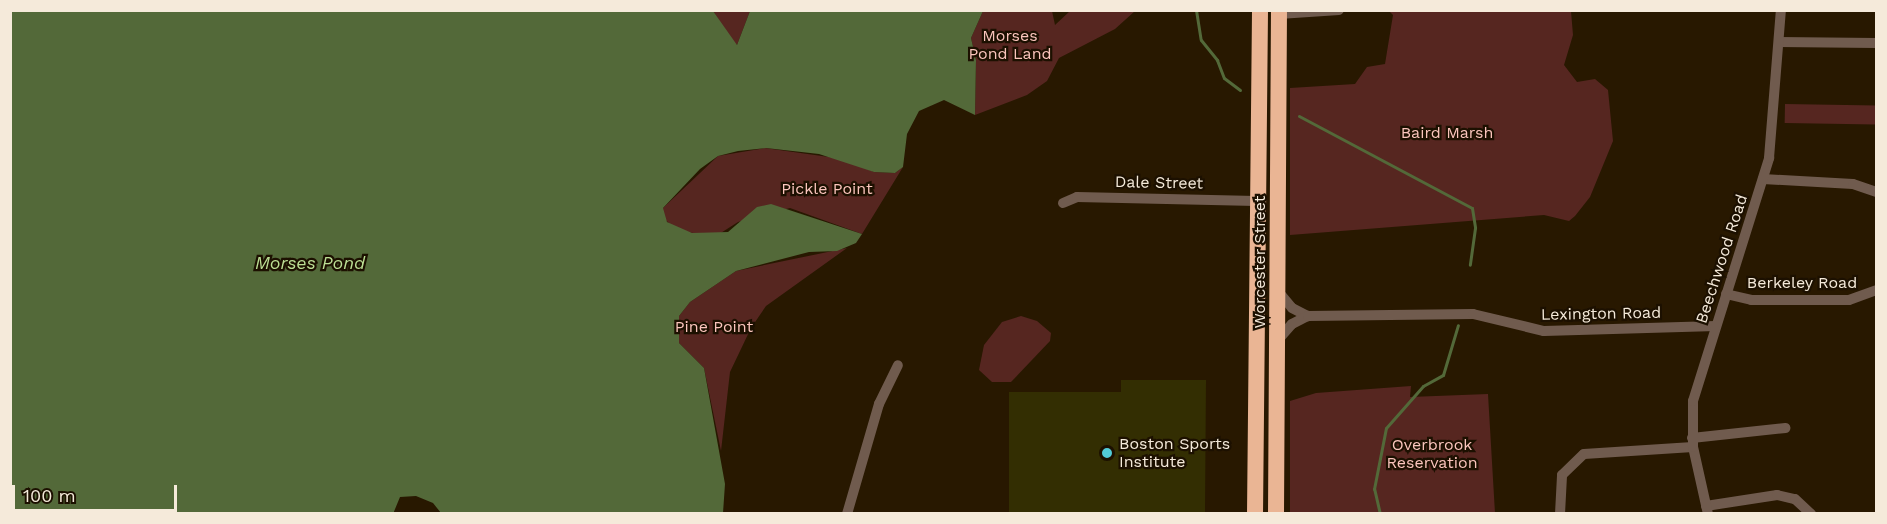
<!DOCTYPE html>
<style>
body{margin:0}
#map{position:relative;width:1887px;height:524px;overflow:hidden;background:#281800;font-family:"Work Sans",sans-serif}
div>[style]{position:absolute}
.green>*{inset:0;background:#562620;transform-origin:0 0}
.water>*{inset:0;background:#536939}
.stream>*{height:3px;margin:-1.5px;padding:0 1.5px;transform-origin:1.5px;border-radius:1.5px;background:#536939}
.building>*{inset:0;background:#332e02}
.minor>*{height:10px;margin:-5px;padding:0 5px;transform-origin:5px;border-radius:5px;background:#705b4e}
.highway>*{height:16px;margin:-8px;padding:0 8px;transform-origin:8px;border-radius:8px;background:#eab594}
.dots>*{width:16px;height:16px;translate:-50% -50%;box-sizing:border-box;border:3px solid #1c1000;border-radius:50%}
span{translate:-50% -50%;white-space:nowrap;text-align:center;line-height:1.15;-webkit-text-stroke:4.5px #1c1000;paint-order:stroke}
.park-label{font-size:16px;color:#fbc5bc}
.street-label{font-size:16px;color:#f5eada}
.poi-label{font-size:16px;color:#f5eada}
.left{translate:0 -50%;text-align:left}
.water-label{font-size:18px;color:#bcdf94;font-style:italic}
.frame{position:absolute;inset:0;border:12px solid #f5eada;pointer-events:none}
.scale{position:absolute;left:12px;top:485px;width:165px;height:27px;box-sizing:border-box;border:3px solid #f5eada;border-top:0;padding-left:8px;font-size:18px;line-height:21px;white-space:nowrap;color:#f5eada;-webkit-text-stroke:4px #1c1000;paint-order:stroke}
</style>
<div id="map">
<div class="green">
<div style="clip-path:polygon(713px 11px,750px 11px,737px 45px,730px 40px)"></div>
<div style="clip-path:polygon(983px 11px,1052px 11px,1055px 25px,1070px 11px,1135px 11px,1115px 29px,1059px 58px,1047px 81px,1027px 95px,975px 115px,976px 60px,971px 38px)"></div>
<div style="clip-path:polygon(1389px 11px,1571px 11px,1573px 35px,1564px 65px,1577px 82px,1595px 79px,1608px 90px,1613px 141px,1590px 197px,1575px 216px,1569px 221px,1544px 215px,1290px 235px,1290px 88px,1355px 84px,1367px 67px,1385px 64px,1393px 15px)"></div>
<div style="left:1785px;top:104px;width:91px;height:19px;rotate:1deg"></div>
<div style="clip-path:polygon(765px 148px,843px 159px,874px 172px,895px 173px,903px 167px,862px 234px,790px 208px,738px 222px,716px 236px,678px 231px,662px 217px,663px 208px,718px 156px)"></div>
<div style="clip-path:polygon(847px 248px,766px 306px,751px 328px,730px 372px,721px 451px,704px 368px,679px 343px,679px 316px,690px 302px,736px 271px)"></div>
<div style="clip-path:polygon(1021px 316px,1037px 321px,1051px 333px,1050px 341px,1011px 382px,992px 382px,979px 370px,984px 345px,1002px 322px)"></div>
<div style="clip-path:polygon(1411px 386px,1410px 397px,1488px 394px,1495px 513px,1290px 513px,1290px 401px,1316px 393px)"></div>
</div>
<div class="water">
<div style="clip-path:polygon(713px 11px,737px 45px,750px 11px,983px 11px,971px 38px,976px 60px,975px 115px,944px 100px,919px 111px,907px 134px,903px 167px,895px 173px,874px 172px,819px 154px,766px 148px,738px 151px,718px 156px,700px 169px,663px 208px,667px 222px,692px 233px,728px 232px,757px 207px,771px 204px,862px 234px,856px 243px,837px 251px,809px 252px,736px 271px,690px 302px,679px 316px,679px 343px,704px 368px,725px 484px,723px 513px,441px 513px,433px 503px,416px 496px,400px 497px,393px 514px,11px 513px,11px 11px)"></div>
</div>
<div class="stream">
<div style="left:1196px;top:10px;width:30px;rotate:81deg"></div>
<div style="left:1201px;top:40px;width:26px;rotate:51deg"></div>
<div style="left:1217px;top:60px;width:19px;rotate:69deg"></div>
<div style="left:1224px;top:78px;width:20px;rotate:37deg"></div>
<div style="left:1299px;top:116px;width:196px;rotate:28deg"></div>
<div style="left:1472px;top:208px;width:20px;rotate:81deg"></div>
<div style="left:1475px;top:228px;width:37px;rotate:98deg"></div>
<div style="left:1380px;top:514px;width:26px;rotate:-103deg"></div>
<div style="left:1374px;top:489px;width:62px;rotate:-78.9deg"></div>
<div style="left:1386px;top:428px;width:56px;rotate:-48.6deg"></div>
<div style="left:1423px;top:386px;width:23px;rotate:-29deg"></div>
<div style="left:1443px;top:375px;width:52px;rotate:-73.3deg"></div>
</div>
<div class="building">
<div style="clip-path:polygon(1121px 380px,1206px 380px,1205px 513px,1009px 513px,1009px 392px,1121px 392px)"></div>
</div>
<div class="minor">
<div style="left:1279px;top:14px;width:60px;rotate:-3.8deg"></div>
<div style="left:1779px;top:42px;width:97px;rotate:0.6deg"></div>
<div style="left:1763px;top:179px;width:90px;rotate:3.2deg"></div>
<div style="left:1853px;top:184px;width:24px;rotate:19deg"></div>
<div style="left:1063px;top:203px;width:15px;rotate:-23deg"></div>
<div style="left:1077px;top:197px;width:179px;rotate:1.3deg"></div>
<div style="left:1277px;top:290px;width:23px;rotate:50deg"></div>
<div style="left:1292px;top:308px;width:18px;rotate:27deg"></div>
<div style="left:1726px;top:294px;width:26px;rotate:13deg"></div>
<div style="left:1751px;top:300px;width:98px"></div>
<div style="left:1849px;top:300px;width:29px;rotate:-20deg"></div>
<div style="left:1278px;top:340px;width:21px;rotate:-49deg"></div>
<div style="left:1292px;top:324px;width:18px;rotate:-27deg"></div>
<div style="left:1308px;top:316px;width:165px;rotate:-0.7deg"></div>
<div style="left:1473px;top:314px;width:73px;rotate:13.5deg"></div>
<div style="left:1544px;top:331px;width:172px;rotate:-1.7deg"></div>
<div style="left:1692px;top:438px;width:94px;rotate:-6.1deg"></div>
<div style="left:1706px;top:506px;width:72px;rotate:-8.8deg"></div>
<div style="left:1777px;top:495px;width:18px;rotate:13deg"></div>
<div style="left:1795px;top:499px;width:22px;rotate:43deg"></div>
<div style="left:847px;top:514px;width:115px;rotate:-73.8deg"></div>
<div style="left:879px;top:404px;width:43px;rotate:-64deg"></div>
<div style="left:1560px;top:514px;width:39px;rotate:-87deg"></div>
<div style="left:1562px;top:475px;width:30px;rotate:-44deg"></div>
<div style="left:1584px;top:454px;width:109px;rotate:-3.7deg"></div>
<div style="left:1708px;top:514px;width:69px;rotate:-102.6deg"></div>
<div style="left:1693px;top:447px;width:46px;rotate:-90deg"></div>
<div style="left:1693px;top:401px;width:255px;rotate:-72.6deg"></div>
<div style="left:1769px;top:158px;width:148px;rotate:-85.4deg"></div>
</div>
<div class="highway">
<div style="left:1255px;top:514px;width:504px;rotate:-89.43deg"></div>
<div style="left:1276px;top:514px;width:504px;rotate:-89.66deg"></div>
</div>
<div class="dots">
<div style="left:1107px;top:453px;background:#52cbd7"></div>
</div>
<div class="park-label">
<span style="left:1010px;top:45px">Morses<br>Pond Land</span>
<span style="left:1447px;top:133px">Baird Marsh</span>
<span style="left:827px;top:189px">Pickle Point</span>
<span style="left:714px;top:327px">Pine Point</span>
<span style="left:1432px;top:454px">Overbrook<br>Reservation</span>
</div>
<div class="street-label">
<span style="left:1159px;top:183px;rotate:1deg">Dale Street</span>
<span style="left:1722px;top:259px;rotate:-72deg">Beechwood Road</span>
<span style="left:1260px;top:262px;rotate:-90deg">Worcester Street</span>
<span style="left:1802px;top:283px">Berkeley Road</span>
<span style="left:1601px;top:314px;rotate:-1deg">Lexington Road</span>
</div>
<div class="poi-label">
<span class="left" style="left:1119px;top:453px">Boston Sports<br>Institute</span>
</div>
<div class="water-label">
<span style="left:310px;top:263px">Morses Pond</span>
</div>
<div class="frame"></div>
<div class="scale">100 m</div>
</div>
